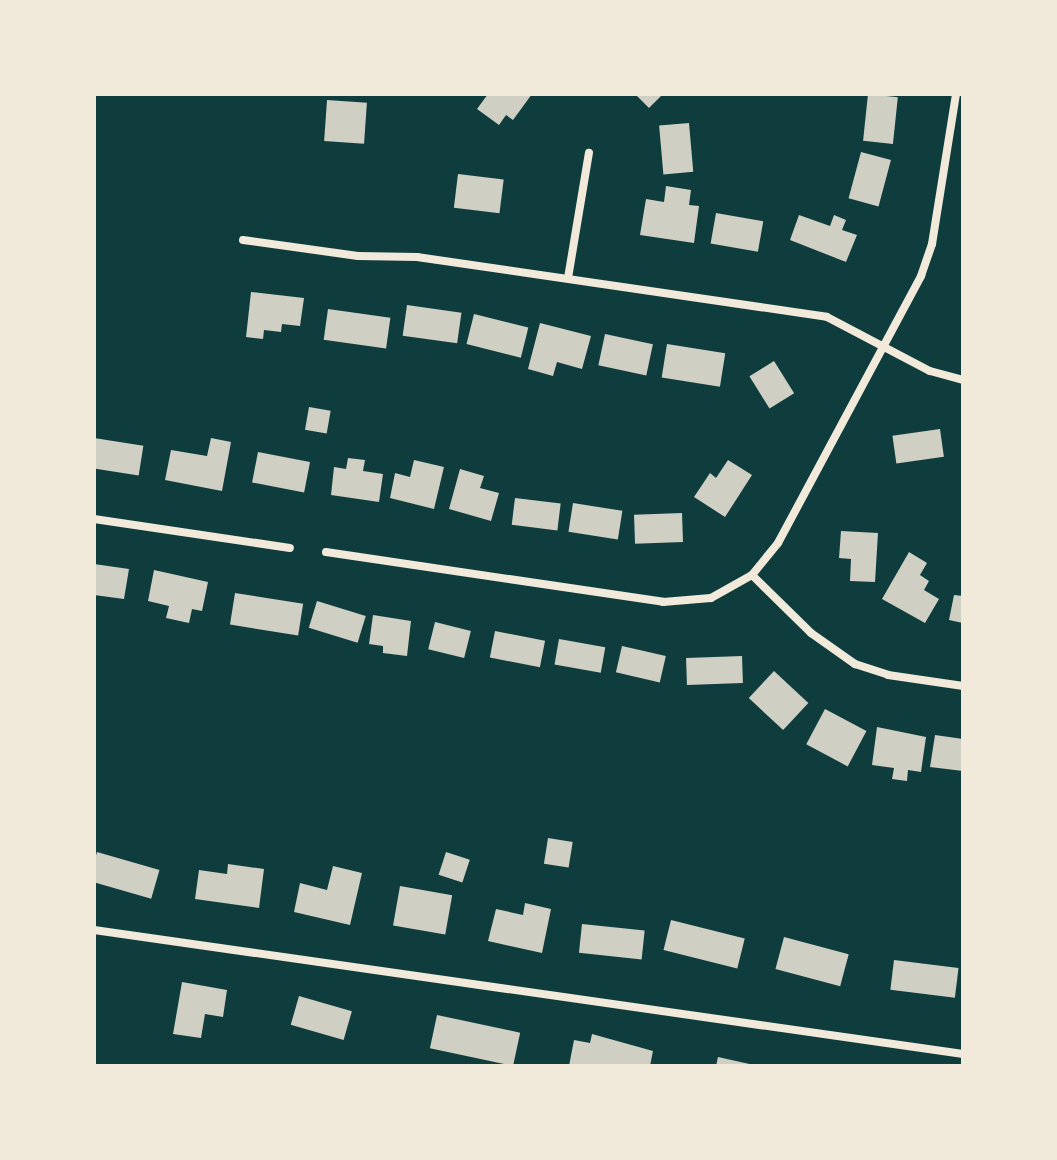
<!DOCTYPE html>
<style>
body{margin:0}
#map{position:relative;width:1057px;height:1160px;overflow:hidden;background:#0f3d3e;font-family:"Varela Round",sans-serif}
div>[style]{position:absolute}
.building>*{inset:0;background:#cfcfc3;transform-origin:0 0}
.minor>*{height:8px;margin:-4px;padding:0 4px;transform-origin:4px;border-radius:4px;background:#f1e9da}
span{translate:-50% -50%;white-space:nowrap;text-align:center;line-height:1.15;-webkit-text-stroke:6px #f1e9da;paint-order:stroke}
.frame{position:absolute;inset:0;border:96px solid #f1e9da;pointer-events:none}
</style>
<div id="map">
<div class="building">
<div style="clip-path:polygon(488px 94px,532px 94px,513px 120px,506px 115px,499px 125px,477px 109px)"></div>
<div style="clip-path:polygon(635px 94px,663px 94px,649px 108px)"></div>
<div style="left:868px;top:94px;width:30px;height:47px;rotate:6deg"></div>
<div style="left:327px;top:100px;width:40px;height:41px;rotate:4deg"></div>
<div style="left:689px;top:123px;width:49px;height:30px;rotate:85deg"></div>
<div style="left:861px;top:152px;width:31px;height:48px;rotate:15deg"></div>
<div style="left:458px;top:174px;width:46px;height:34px;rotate:7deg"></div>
<div style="clip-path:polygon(666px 186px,691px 190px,689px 205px,699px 206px,694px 243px,640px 235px,646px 199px,664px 202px)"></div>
<div style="left:716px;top:213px;width:48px;height:31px;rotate:10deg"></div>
<div style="clip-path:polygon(799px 215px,830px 226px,834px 215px,846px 220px,842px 230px,857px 235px,846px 262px,790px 240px)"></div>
<div style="clip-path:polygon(251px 292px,304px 298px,300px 326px,282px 324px,281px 332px,264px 330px,263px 339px,246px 337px)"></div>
<div style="left:407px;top:305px;width:55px;height:31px;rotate:8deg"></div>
<div style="left:328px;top:309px;width:63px;height:31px;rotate:8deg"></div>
<div style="left:474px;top:314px;width:56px;height:31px;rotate:14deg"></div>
<div style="clip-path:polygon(540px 323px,591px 336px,582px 369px,557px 362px,553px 376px,528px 369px)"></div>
<div style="left:605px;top:334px;width:49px;height:32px;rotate:12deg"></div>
<div style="left:667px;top:344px;width:59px;height:34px;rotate:9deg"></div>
<div style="left:774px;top:361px;width:38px;height:29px;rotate:58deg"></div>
<div style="left:309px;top:407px;width:22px;height:23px;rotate:10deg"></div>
<div style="left:940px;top:429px;width:28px;height:48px;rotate:82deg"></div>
<div style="left:94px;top:438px;width:50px;height:30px;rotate:9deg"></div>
<div style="clip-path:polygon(211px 438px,231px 442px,222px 491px,165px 480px,171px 450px,207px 456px)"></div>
<div style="left:258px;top:452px;width:53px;height:31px;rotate:11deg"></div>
<div style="clip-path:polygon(348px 458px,365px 460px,363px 471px,383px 474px,379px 502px,331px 495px,334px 467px,346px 469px)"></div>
<div style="clip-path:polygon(414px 460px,444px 467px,434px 509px,390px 498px,395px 473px,410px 477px)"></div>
<div style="clip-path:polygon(728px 460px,752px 475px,725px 517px,694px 497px,710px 473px,716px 478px)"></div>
<div style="clip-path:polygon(460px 469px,484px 476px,480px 488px,499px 493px,491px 521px,449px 509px)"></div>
<div style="left:515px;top:498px;width:46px;height:27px;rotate:7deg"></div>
<div style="left:573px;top:503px;width:50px;height:29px;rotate:9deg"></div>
<div style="left:682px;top:513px;width:29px;height:48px;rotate:88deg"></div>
<div style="clip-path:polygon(841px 531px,878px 533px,875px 582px,850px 581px,851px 559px,839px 558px)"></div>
<div style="clip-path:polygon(909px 552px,927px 563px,920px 575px,929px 581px,924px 590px,939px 599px,925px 623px,882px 599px)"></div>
<div style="clip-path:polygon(94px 564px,129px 569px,124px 599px,94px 595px)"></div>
<div style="clip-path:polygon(154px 570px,208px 582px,202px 611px,192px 609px,189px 623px,166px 618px,169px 606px,148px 601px)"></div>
<div style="left:235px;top:593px;width:69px;height:32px;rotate:9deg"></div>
<div style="clip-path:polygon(954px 595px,963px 596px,963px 623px,949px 620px)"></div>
<div style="left:317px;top:601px;width:51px;height:28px;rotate:17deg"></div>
<div style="clip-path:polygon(373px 615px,411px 621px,407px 656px,383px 653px,383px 646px,369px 644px)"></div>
<div style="left:435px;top:622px;width:37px;height:28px;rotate:14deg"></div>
<div style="left:495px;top:631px;width:51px;height:27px;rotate:11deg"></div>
<div style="left:559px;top:639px;width:47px;height:26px;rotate:10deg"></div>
<div style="left:622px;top:646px;width:45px;height:27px;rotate:13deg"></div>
<div style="left:742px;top:656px;width:27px;height:56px;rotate:88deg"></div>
<div style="left:774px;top:671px;width:47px;height:37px;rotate:43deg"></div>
<div style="left:825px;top:709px;width:47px;height:40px;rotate:28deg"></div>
<div style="clip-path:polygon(877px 727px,926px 737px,921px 772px,908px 770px,907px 781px,892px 779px,894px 768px,872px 765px)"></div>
<div style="clip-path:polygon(935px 735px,963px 739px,963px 771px,930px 767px)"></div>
<div style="left:548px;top:838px;width:25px;height:26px;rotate:9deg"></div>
<div style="left:97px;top:852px;width:65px;height:30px;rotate:16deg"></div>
<div style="left:446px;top:852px;width:25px;height:24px;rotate:18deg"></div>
<div style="clip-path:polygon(228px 864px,264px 869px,259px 908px,195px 899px,199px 870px,227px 874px)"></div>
<div style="clip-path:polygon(333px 866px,362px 873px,350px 925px,294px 912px,300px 883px,327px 890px)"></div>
<div style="left:400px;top:886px;width:53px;height:40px;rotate:10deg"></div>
<div style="clip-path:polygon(525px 903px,551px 909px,542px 953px,488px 941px,496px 909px,523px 915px)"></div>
<div style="left:671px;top:920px;width:76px;height:31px;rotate:14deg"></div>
<div style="left:582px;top:924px;width:63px;height:29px;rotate:6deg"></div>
<div style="left:784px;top:937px;width:67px;height:33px;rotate:15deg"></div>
<div style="left:894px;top:960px;width:65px;height:30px;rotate:7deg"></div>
<div style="clip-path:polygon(182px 982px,227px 990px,223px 1017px,205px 1014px,201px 1038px,173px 1034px)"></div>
<div style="left:299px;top:996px;width:55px;height:30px;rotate:16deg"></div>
<div style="left:437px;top:1015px;width:85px;height:34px;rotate:12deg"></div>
<div style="clip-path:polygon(592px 1034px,653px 1051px,650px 1066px,569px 1066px,574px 1040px,590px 1043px)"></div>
<div style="clip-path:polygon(718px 1057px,754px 1065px,754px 1066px,716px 1066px)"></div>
</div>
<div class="minor">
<div style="left:243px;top:240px;width:116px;rotate:7.9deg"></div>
<div style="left:358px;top:256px;width:59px;rotate:1deg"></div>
<div style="left:417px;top:257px;width:414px;rotate:8.3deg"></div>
<div style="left:827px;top:317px;width:116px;rotate:27.7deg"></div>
<div style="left:930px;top:371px;width:34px;rotate:15deg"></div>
<div style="left:568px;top:278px;width:127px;rotate:-80.5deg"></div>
<div style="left:94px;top:519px;width:198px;rotate:8.4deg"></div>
<div style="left:326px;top:552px;width:341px;rotate:8.4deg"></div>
<div style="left:663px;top:602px;width:48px;rotate:-4.8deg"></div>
<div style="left:711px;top:598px;width:47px;rotate:-29.3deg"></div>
<div style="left:752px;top:575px;width:41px;rotate:-50.9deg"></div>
<div style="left:778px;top:543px;width:303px;rotate:-61.8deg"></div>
<div style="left:921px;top:276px;width:34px;rotate:-71deg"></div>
<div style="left:932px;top:244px;width:152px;rotate:-80.9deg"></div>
<div style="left:752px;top:575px;width:83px;rotate:44.5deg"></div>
<div style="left:811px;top:633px;width:54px;rotate:35.2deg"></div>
<div style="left:855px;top:664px;width:35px;rotate:18deg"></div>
<div style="left:888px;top:675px;width:76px;rotate:8.3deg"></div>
<div style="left:94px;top:930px;width:878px;rotate:8.12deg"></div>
</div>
<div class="frame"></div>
</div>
